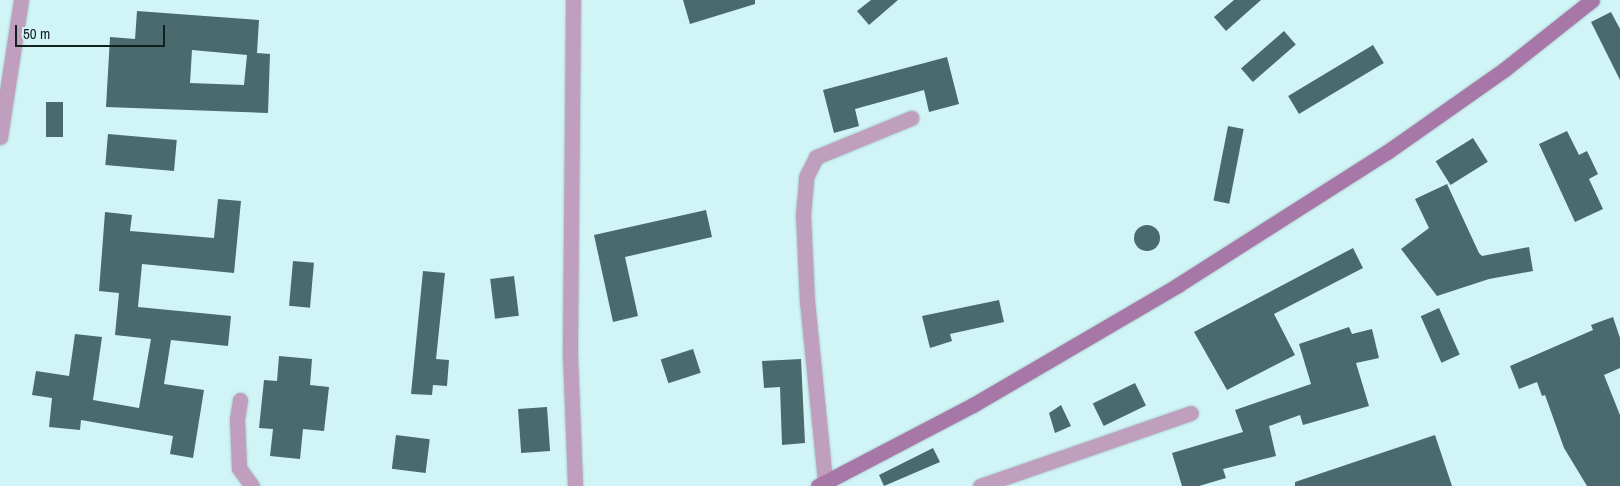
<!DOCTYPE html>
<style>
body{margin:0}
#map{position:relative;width:1620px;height:486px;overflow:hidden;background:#d1f5f7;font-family:"Archivo Narrow",sans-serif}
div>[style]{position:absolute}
.building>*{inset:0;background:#4a6a6d;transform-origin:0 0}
.round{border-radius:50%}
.roads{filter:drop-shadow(0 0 1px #afcfd0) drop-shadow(0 0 1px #afcfd0)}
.street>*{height:15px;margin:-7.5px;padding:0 7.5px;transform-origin:7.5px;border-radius:7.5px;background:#bf9ebe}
.secondary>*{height:15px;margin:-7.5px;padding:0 7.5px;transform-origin:7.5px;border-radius:7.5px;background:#a777a7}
span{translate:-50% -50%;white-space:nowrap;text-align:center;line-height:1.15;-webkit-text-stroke:5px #d1f5f7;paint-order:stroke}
.scale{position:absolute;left:15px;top:25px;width:150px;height:22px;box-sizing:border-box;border:2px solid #132021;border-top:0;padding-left:6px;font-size:15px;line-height:18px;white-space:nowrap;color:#132021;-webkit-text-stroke:4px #d1f5f7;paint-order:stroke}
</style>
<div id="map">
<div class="building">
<div style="clip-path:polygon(683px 0,755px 0,755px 4px,690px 24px)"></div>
<div style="clip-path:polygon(871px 0,898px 0,869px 25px,857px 11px)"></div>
<div style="clip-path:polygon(1234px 0,1261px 0,1226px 31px,1214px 17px)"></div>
<div style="clip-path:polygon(evenodd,137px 11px,259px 20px,257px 53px,270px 54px,268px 113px,106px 107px,110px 37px,135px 39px,137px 11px,192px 50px,247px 55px,244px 85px,190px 83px,192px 50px)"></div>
<div style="clip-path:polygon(1611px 12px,1620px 29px,1620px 80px,1591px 22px)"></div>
<div style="left:1284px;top:31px;width:18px;height:57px;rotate:49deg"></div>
<div style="left:1373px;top:45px;width:21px;height:99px;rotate:59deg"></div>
<div style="clip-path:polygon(947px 57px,959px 104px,929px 112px,924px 90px,855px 109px,859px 126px,834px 133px,823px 90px)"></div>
<div style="left:46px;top:102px;width:17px;height:35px"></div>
<div style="left:1228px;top:126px;width:16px;height:76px;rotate:11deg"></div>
<div style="clip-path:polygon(1567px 131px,1579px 155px,1587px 151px,1598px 174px,1589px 179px,1603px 209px,1575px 222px,1539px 144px)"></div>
<div style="left:108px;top:134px;width:69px;height:31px;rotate:5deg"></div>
<div style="left:1473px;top:138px;width:28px;height:44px;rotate:58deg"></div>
<div style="clip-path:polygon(1447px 184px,1479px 253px,1482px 256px,1529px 247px,1533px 271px,1489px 279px,1437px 296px,1401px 249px,1429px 228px,1415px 199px)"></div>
<div style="clip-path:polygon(218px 199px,241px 201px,234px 273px,142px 264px,138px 307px,231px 316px,228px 346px,171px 340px,164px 384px,204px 390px,193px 458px,170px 454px,173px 436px,81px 420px,80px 430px,49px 427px,52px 398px,32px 395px,36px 371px,69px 376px,75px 334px,102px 337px,93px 400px,139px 408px,151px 339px,115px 335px,119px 293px,99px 291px,105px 212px,132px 215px,130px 231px,214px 238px)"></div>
<div style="clip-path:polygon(706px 210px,712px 237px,625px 257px,638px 316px,613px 322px,594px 235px)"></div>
<div class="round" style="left:1134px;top:225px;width:26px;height:26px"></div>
<div style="clip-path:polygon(1353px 248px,1363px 268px,1274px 314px,1295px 355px,1227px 390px,1194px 332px)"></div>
<div style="left:293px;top:261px;width:21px;height:45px;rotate:5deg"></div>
<div style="clip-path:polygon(423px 271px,445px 273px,436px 359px,449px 360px,447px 386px,433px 385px,432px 395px,411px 394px)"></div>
<div style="left:514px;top:276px;width:40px;height:24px;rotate:83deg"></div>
<div style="clip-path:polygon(999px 300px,1004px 322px,950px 334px,952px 341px,930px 348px,922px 316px)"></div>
<div style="left:1439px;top:308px;width:51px;height:20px;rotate:66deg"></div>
<div style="clip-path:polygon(1613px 317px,1620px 338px,1620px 368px,1604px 375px,1620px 415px,1620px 486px,1587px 486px,1564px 448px,1545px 395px,1542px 396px,1537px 382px,1519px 389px,1510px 366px,1593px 330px,1591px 325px)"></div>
<div style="clip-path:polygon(1349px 327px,1352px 334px,1372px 329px,1379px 358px,1356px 363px,1369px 406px,1303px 425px,1300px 415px,1269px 426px,1276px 456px,1223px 469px,1226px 478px,1199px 486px,1182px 486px,1172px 453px,1243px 432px,1235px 410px,1311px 384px,1299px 344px)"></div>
<div style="left:693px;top:349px;width:25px;height:34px;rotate:72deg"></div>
<div style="clip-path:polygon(279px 356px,312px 359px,310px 385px,329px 387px,324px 431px,303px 429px,300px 459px,270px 456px,273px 429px,259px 428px,264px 380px,277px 381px)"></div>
<div style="clip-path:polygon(801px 359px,805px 443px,782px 445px,780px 387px,764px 388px,762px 361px)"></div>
<div style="left:1135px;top:383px;width:25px;height:47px;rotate:64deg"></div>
<div style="clip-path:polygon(1061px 405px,1071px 426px,1055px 433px,1049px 413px)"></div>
<div style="left:547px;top:407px;width:44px;height:29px;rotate:86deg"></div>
<div style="left:396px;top:435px;width:34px;height:34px;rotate:7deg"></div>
<div style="clip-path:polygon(1435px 435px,1452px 486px,1295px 486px,1295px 482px)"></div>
<div style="clip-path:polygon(933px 448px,940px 462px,884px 486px,879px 475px)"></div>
</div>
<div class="roads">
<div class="street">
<div style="left:573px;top:0;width:355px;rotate:90.5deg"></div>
<div style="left:570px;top:355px;width:131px;rotate:87.8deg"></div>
<div style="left:0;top:137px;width:139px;rotate:-81.3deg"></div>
<div style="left:240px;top:400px;width:20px;rotate:99deg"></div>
<div style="left:237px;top:420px;width:48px;rotate:87.6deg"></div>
<div style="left:239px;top:468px;width:22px;rotate:54deg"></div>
<div style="left:825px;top:481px;width:180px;rotate:-95.7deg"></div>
<div style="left:807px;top:302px;width:87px;rotate:-92.6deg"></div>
<div style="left:803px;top:215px;width:38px;rotate:-85deg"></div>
<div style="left:806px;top:177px;width:22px;rotate:-63deg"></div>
<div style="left:816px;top:157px;width:103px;rotate:-22.3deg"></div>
<div style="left:980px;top:486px;width:223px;rotate:-19.1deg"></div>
</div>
<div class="secondary">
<div style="left:818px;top:486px;width:175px;rotate:-27.6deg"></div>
<div style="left:973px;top:405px;width:238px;rotate:-30.3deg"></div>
<div style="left:1178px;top:285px;width:248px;rotate:-32.5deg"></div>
<div style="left:1387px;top:152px;width:144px;rotate:-35.1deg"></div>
<div style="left:1505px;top:69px;width:111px;rotate:-38.4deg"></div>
</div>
</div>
<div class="scale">50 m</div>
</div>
